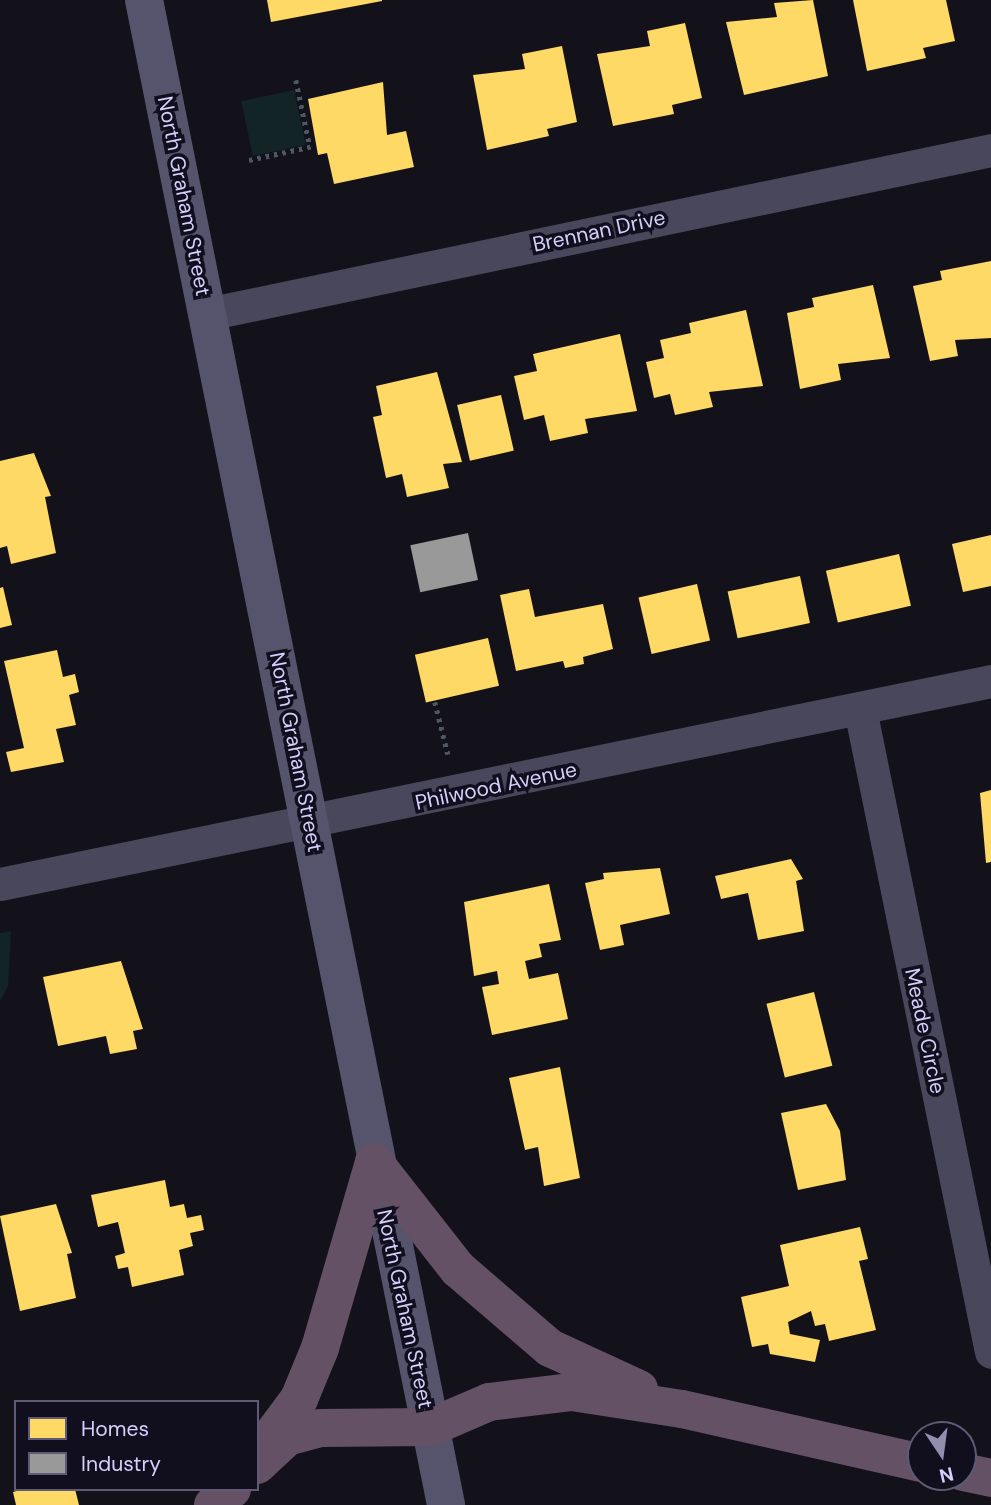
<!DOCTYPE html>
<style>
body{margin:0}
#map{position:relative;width:991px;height:1505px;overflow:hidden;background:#13121a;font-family:"DM Sans",sans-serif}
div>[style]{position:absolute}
.green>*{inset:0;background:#122425;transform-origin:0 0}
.homes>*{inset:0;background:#ffd966;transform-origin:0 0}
.industry>*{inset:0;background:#999;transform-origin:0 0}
.path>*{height:4.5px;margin-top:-2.25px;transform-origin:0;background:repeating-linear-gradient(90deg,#4c5863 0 3.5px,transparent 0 8.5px)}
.street>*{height:33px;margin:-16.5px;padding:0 16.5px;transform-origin:16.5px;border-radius:16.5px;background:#49475b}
.secondary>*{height:38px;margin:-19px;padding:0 19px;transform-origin:19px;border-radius:19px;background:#55546c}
.highway>*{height:38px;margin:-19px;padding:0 19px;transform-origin:19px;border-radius:19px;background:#645165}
span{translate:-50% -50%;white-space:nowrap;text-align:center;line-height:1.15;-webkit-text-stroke:7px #110e1e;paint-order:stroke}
.street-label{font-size:21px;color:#d5cffb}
.legend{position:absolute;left:14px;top:1400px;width:245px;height:91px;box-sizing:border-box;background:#110e1e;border:2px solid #5f5b76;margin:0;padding:9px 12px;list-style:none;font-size:21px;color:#d5cffb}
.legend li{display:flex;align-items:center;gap:14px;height:35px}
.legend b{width:35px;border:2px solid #5f5b76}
.north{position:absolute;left:907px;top:1421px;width:70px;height:70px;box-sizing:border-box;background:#110e1e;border:2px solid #5f5b76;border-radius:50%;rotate:167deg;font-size:19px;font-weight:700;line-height:28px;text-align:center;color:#d5cffb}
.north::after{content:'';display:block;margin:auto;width:24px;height:32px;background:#918dac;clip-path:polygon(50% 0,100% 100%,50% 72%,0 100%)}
</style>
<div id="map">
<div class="green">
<div style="left:294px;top:90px;width:56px;height:54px;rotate:78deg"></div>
<div style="clip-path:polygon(11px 931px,8px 986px,0 1002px,0 933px)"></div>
</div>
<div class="homes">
<div style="clip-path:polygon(267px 0,382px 0,382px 1px,271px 22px)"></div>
<div style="clip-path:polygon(813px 0,828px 76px,744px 95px,726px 22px,777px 17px,774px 3px)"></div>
<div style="clip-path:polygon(853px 0,946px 0,955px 41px,923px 48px,926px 58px,867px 71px)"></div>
<div style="clip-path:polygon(685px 23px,702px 98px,672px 105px,674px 114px,613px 126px,597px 54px,650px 46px,647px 31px)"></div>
<div style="clip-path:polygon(562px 46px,577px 122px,547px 129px,549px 136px,487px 150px,473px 75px,525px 69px,522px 54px)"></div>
<div style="clip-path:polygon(383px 82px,387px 135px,406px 131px,414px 167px,334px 184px,327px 153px,318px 155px,308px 99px)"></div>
<div style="clip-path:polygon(991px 261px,991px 338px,955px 340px,958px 356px,930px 361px,913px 286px,942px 280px,940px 271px)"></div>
<div style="clip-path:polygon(873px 285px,890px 358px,838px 364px,841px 380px,800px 389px,787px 313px,814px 307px,812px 298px)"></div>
<div style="clip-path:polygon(746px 310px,763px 386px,709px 392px,713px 407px,675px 415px,670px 394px,654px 398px,646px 362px,664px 358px,660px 340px,691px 333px,689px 323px)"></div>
<div style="clip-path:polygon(620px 334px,637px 411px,585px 419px,588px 433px,550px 441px,544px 415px,524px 420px,514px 376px,537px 371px,533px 354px)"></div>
<div style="clip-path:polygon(437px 372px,462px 462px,443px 464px,449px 488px,407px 497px,402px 474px,386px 478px,373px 417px,382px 415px,376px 386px)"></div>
<div style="left:501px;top:395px;width:57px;height:45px;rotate:77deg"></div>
<div style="clip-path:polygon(34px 453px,51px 496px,45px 497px,56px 553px,11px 564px,7px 546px,0 548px,0 461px)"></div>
<div style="clip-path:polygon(991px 535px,991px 586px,963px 592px,952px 544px)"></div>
<div style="left:899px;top:554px;width:53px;height:75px;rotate:77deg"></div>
<div style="left:800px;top:576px;width:48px;height:74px;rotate:78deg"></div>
<div style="left:697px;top:584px;width:58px;height:60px;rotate:77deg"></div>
<div style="clip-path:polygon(3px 587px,12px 625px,0 628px,0 588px)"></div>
<div style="clip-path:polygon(529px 589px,535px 617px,603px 604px,613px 649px,583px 657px,584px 664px,565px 668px,563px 661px,516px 671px,500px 595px)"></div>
<div style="left:488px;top:638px;width:49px;height:75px;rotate:77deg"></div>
<div style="clip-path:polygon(57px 650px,63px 677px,75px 674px,79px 692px,69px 695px,76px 725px,56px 729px,64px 762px,11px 772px,6px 752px,24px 748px,4px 661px)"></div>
<div style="clip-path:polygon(991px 790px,991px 862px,986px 863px,980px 793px)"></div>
<div style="clip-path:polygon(791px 859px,803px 879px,796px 881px,804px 931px,758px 940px,748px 893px,721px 899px,715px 876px)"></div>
<div style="clip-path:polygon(660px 868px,670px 914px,620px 925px,624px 945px,600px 950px,585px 883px,604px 879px,603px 873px)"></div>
<div style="clip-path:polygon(549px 884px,561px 940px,539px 944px,542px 957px,525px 961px,529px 979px,558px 973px,568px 1019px,492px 1035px,482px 987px,499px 984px,497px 971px,474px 976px,464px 902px)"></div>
<div style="clip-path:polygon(121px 961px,143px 1029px,133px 1031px,137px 1049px,110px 1054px,106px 1036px,58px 1046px,43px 977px)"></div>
<div style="left:814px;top:992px;width:76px;height:49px;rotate:76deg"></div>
<div style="clip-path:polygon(560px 1067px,580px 1178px,544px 1186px,538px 1147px,525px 1150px,509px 1078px)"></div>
<div style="clip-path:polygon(826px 1104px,840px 1131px,846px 1180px,798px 1190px,781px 1113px)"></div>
<div style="clip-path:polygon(165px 1180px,170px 1207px,184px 1204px,187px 1218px,201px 1215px,204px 1230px,190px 1233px,193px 1246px,179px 1250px,184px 1275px,132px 1287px,128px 1267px,118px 1269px,115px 1256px,125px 1253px,118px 1222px,98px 1227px,91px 1195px)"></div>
<div style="clip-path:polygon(56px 1204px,72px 1253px,67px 1254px,76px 1298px,20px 1311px,0 1216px)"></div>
<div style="clip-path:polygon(860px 1227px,868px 1259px,859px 1261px,876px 1330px,829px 1341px,825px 1324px,815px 1326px,811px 1311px,788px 1322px,790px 1334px,820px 1340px,815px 1362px,770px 1354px,768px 1344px,752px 1347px,741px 1297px,789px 1286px,780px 1245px)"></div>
<div style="clip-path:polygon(24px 1489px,75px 1489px,79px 1505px,16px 1505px,13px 1492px)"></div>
</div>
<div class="industry">
<div style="left:468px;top:533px;width:48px;height:59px;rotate:78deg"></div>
</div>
<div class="path">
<div style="left:296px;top:80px;width:68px;rotate:78.2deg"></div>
<div style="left:249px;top:160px;width:66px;rotate:-12.2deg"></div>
<div style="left:435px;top:702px;width:54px;rotate:76deg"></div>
</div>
<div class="street">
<div style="left:207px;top:314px;width:801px;rotate:-11.81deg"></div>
<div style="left:860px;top:709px;width:656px;rotate:78.48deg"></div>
<div style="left:0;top:884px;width:1012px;rotate:-11.58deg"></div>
</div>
<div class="secondary">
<div style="left:144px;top:0;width:1535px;rotate:78.65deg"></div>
</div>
<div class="highway">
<div style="left:374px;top:1162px;width:136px;rotate:51.9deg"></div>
<div style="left:458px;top:1269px;width:121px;rotate:40.7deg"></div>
<div style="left:550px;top:1348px;width:98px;rotate:24.7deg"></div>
<div style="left:261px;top:1450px;width:64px;rotate:-53.3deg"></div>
<div style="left:299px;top:1399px;width:55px;rotate:-67.6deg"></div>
<div style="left:320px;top:1348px;width:194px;rotate:-73.8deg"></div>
<div style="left:257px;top:1465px;width:41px;rotate:-43deg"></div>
<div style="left:287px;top:1437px;width:34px;rotate:-15deg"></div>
<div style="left:320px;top:1428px;width:111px;rotate:-0.5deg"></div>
<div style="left:431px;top:1427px;width:63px;rotate:-23.3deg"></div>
<div style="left:489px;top:1402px;width:84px;rotate:-6.9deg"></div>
<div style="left:572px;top:1392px;width:111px;rotate:8.8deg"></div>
<div style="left:682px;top:1409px;width:245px;rotate:12.7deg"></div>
<div style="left:963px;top:1472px;width:29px;rotate:12deg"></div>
<div style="left:213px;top:1505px;width:25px;rotate:-40deg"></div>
</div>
<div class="street-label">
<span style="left:184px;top:196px;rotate:79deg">North Graham Street</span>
<span style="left:599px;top:231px;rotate:-12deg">Brennan Drive</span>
<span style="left:296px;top:752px;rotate:79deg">North Graham Street</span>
<span style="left:496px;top:786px;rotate:-12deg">Philwood Avenue</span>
<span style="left:925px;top:1031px;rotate:78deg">Meade Circle</span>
<span style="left:405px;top:1309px;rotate:78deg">North Graham Street</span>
</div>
<ul class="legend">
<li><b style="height:19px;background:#ffd966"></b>Homes</li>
<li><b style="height:19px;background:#999"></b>Industry</li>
</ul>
<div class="north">N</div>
</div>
